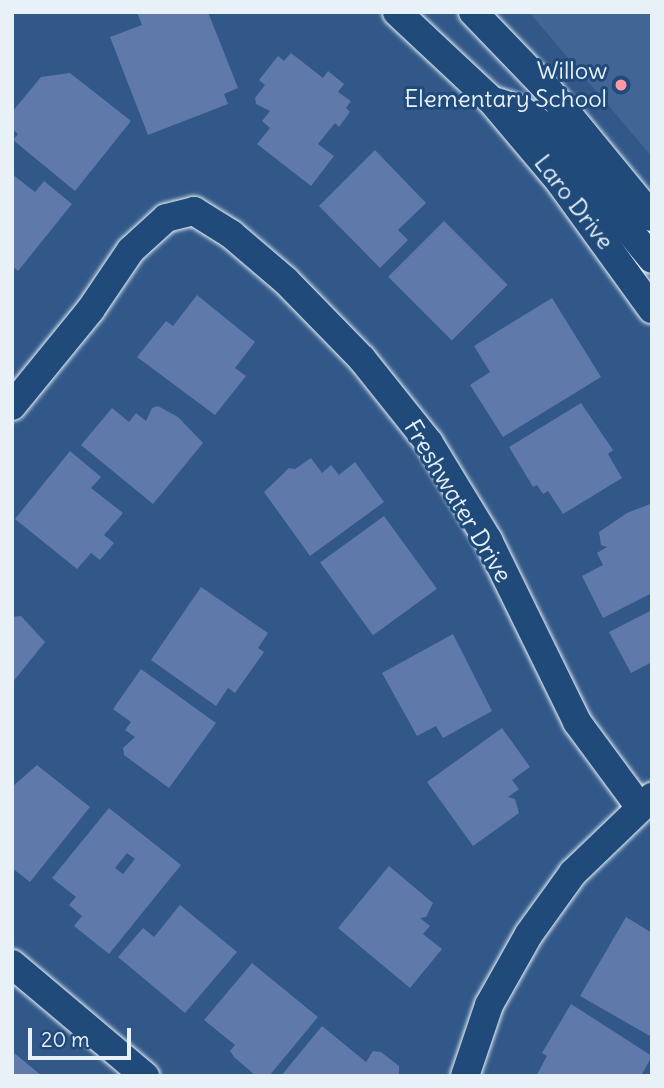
<!DOCTYPE html>
<style>
body{margin:0}
#map{position:relative;width:664px;height:1088px;overflow:hidden;background:#315888;font-family:Delius,sans-serif}
div>[style]{position:absolute}
.built>*{inset:0;background:#416594}
.building>*{inset:0;background:#5e79aa;transform-origin:0 0}
.roads{filter:drop-shadow(0 0 2px #e8f1f8) drop-shadow(0 0 2px #e8f1f8)}
.street>*{height:28px;margin:-14px;padding:0 14px;transform-origin:14px;border-radius:14px;background:#1f4a7a}
.dots>*{width:19px;height:19px;translate:-50% -50%;box-sizing:border-box;border:4px solid #1f4a7a;border-radius:50%}
span{translate:-50% -50%;white-space:nowrap;text-align:center;line-height:1.15;-webkit-text-stroke:6px #1f4a7a;paint-order:stroke}
.poi-label{font-size:24px;color:#e8f1f8}
.right{translate:-100% -50%;text-align:right}
.street-label{font-size:24px;color:#e8f1f8}
.frame{position:absolute;inset:0;border:14px solid #e8f1f8;pointer-events:none}
.scale{position:absolute;left:28px;top:1028px;width:103px;height:32px;box-sizing:border-box;border:4px solid #e8f1f8;border-top:0;padding-left:9px;font-size:21px;line-height:24px;white-space:nowrap;color:#e8f1f8;-webkit-text-stroke:5px #1f4a7a;paint-order:stroke}
</style>
<div id="map">
<div class="built">
<div style="clip-path:polygon(529px 12px,652px 12px,652px 157px)"></div>
</div>
<div class="building">
<div style="clip-path:polygon(137px 12px,208px 12px,238px 88px,224px 94px,228px 104px,148px 135px,110px 37px,142px 25px)"></div>
<div style="clip-path:polygon(291px 53px,323px 78px,328px 71px,344px 84px,338px 92px,351px 101px,346px 108px,350px 112px,339px 127px,335px 123px,318px 144px,334px 156px,311px 186px,257px 144px,270px 128px,262px 121px,270px 111px,256px 104px,255px 98px,265px 85px,259px 80px,278px 56px,284px 61px)"></div>
<div style="clip-path:polygon(70px 73px,131px 121px,75px 191px,13px 140px,18px 134px,12px 129px,12px 112px,41px 77px)"></div>
<div style="clip-path:polygon(375px 150px,426px 203px,398px 230px,408px 240px,380px 268px,319px 206px)"></div>
<div style="clip-path:polygon(12px 174px,35px 192px,44px 181px,72px 204px,18px 271px,12px 266px)"></div>
<div style="left:444px;top:221px;width:90px;height:79px;rotate:45deg"></div>
<div style="clip-path:polygon(197px 295px,255px 342px,235px 368px,246px 376px,215px 415px,137px 357px,166px 321px,173px 326px)"></div>
<div style="clip-path:polygon(552px 298px,601px 377px,503px 437px,470px 385px,490px 372px,474px 346px)"></div>
<div style="clip-path:polygon(581px 403px,613px 450px,608px 454px,622px 478px,563px 514px,548px 491px,543px 494px,537px 485px,533px 487px,509px 447px)"></div>
<div style="clip-path:polygon(158px 406px,178px 417px,203px 443px,153px 504px,81px 445px,112px 408px,129px 422px,136px 413px,146px 421px,152px 408px)"></div>
<div style="clip-path:polygon(70px 451px,101px 477px,91px 488px,123px 513px,104px 535px,114px 543px,100px 560px,91px 553px,77px 569px,15px 519px)"></div>
<div style="clip-path:polygon(311px 458px,322px 473px,331px 465px,339px 475px,355px 462px,384px 502px,310px 556px,264px 492px,289px 468px,295px 469px)"></div>
<div style="clip-path:polygon(650px 504px,652px 593px,603px 618px,582px 576px,603px 565px,597px 553px,607px 547px,601px 545px,599px 532px,627px 513px)"></div>
<div style="left:384px;top:516px;width:90px;height:79px;rotate:54deg"></div>
<div style="clip-path:polygon(201px 587px,268px 633px,258px 648px,264px 652px,235px 693px,228px 688px,216px 706px,151px 660px)"></div>
<div style="clip-path:polygon(652px 610px,652px 662px,631px 673px,609px 632px)"></div>
<div style="clip-path:polygon(21px 616px,45px 642px,12px 683px,12px 617px)"></div>
<div style="clip-path:polygon(453px 634px,492px 711px,443px 738px,436px 726px,417px 736px,382px 673px)"></div>
<div style="clip-path:polygon(141px 669px,216px 723px,169px 788px,124px 755px,123px 748px,135px 737px,125px 730px,131px 722px,113px 709px)"></div>
<div style="clip-path:polygon(502px 728px,530px 767px,512px 780px,519px 789px,508px 797px,515px 799px,519px 813px,473px 846px,427px 782px)"></div>
<div style="clip-path:polygon(37px 765px,90px 807px,30px 882px,12px 868px,12px 787px)"></div>
<div style="clip-path:polygon(evenodd,109px 808px,181px 865px,109px 954px,74px 926px,82px 916px,69px 905px,76px 897px,52px 878px,109px 808px,127px 853px,135px 859px,123px 874px,115px 868px,127px 853px)"></div>
<div style="clip-path:polygon(389px 866px,433px 903px,426px 917px,420px 918px,430px 926px,423px 934px,442px 949px,410px 988px,338px 928px)"></div>
<div style="clip-path:polygon(180px 905px,237px 952px,185px 1013px,118px 957px,143px 928px,154px 937px)"></div>
<div style="clip-path:polygon(626px 917px,652px 933px,650px 1036px,580px 996px)"></div>
<div style="clip-path:polygon(252px 963px,318px 1017px,269px 1076px,256px 1076px,234px 1057px,230px 1051px,235px 1045px,204px 1020px)"></div>
<div style="clip-path:polygon(571px 1004px,652px 1056px,641px 1076px,536px 1076px,547px 1056px,542px 1053px)"></div>
<div style="clip-path:polygon(322px 1026px,366px 1062px,373px 1051px,381px 1052px,399px 1066px,399px 1076px,281px 1076px)"></div>
<div style="clip-path:polygon(13px 1052px,42px 1076px,12px 1076px)"></div>
</div>
<div class="roads">
<div class="street">
<div style="left:397px;top:12px;width:129px;rotate:43.1deg"></div>
<div style="left:491px;top:100px;width:107px;rotate:49.9deg"></div>
<div style="left:560px;top:182px;width:157px;rotate:54.1deg"></div>
<div style="left:473px;top:12px;width:110px;rotate:46.1deg"></div>
<div style="left:549px;top:91px;width:163px;rotate:50.7deg"></div>
<div style="left:497px;top:102px;width:25px;rotate:18deg"></div>
<div style="left:521px;top:110px;width:28px;rotate:35deg"></div>
<div style="left:544px;top:126px;width:171px;rotate:50.9deg"></div>
<div style="left:12px;top:406px;width:125px;rotate:-50.8deg"></div>
<div style="left:91px;top:309px;width:71px;rotate:-55.9deg"></div>
<div style="left:131px;top:250px;width:47px;rotate:-42.4deg"></div>
<div style="left:166px;top:218px;width:29px;rotate:-14deg"></div>
<div style="left:194px;top:211px;width:44px;rotate:31.9deg"></div>
<div style="left:231px;top:234px;width:72px;rotate:40.5deg"></div>
<div style="left:286px;top:281px;width:109px;rotate:45.7deg"></div>
<div style="left:362px;top:359px;width:107px;rotate:51.4deg"></div>
<div style="left:429px;top:443px;width:114px;rotate:58.7deg"></div>
<div style="left:488px;top:540px;width:203px;rotate:63.9deg"></div>
<div style="left:577px;top:722px;width:104px;rotate:53.6deg"></div>
<div style="left:12px;top:964px;width:174px;rotate:40.1deg"></div>
<div style="left:465px;top:1076px;width:75px;rotate:-71.3deg"></div>
<div style="left:489px;top:1005px;width:81px;rotate:-60.6deg"></div>
<div style="left:529px;top:934px;width:75px;rotate:-54.2deg"></div>
<div style="left:573px;top:873px;width:110px;rotate:-43.9deg"></div>
</div>
</div>
<div class="dots">
<div style="left:621px;top:85px;background:#ff9aa2"></div>
</div>
<div class="poi-label">
<span class="right" style="left:607px;top:85px">Willow<br>Elementary School</span>
</div>
<div class="street-label">
<span style="left:574px;top:202px;rotate:52deg">Laro Drive</span>
<span style="left:458px;top:501px;rotate:59deg">Freshwater Drive</span>
</div>
<div class="frame"></div>
<div class="scale">20 m</div>
</div>
